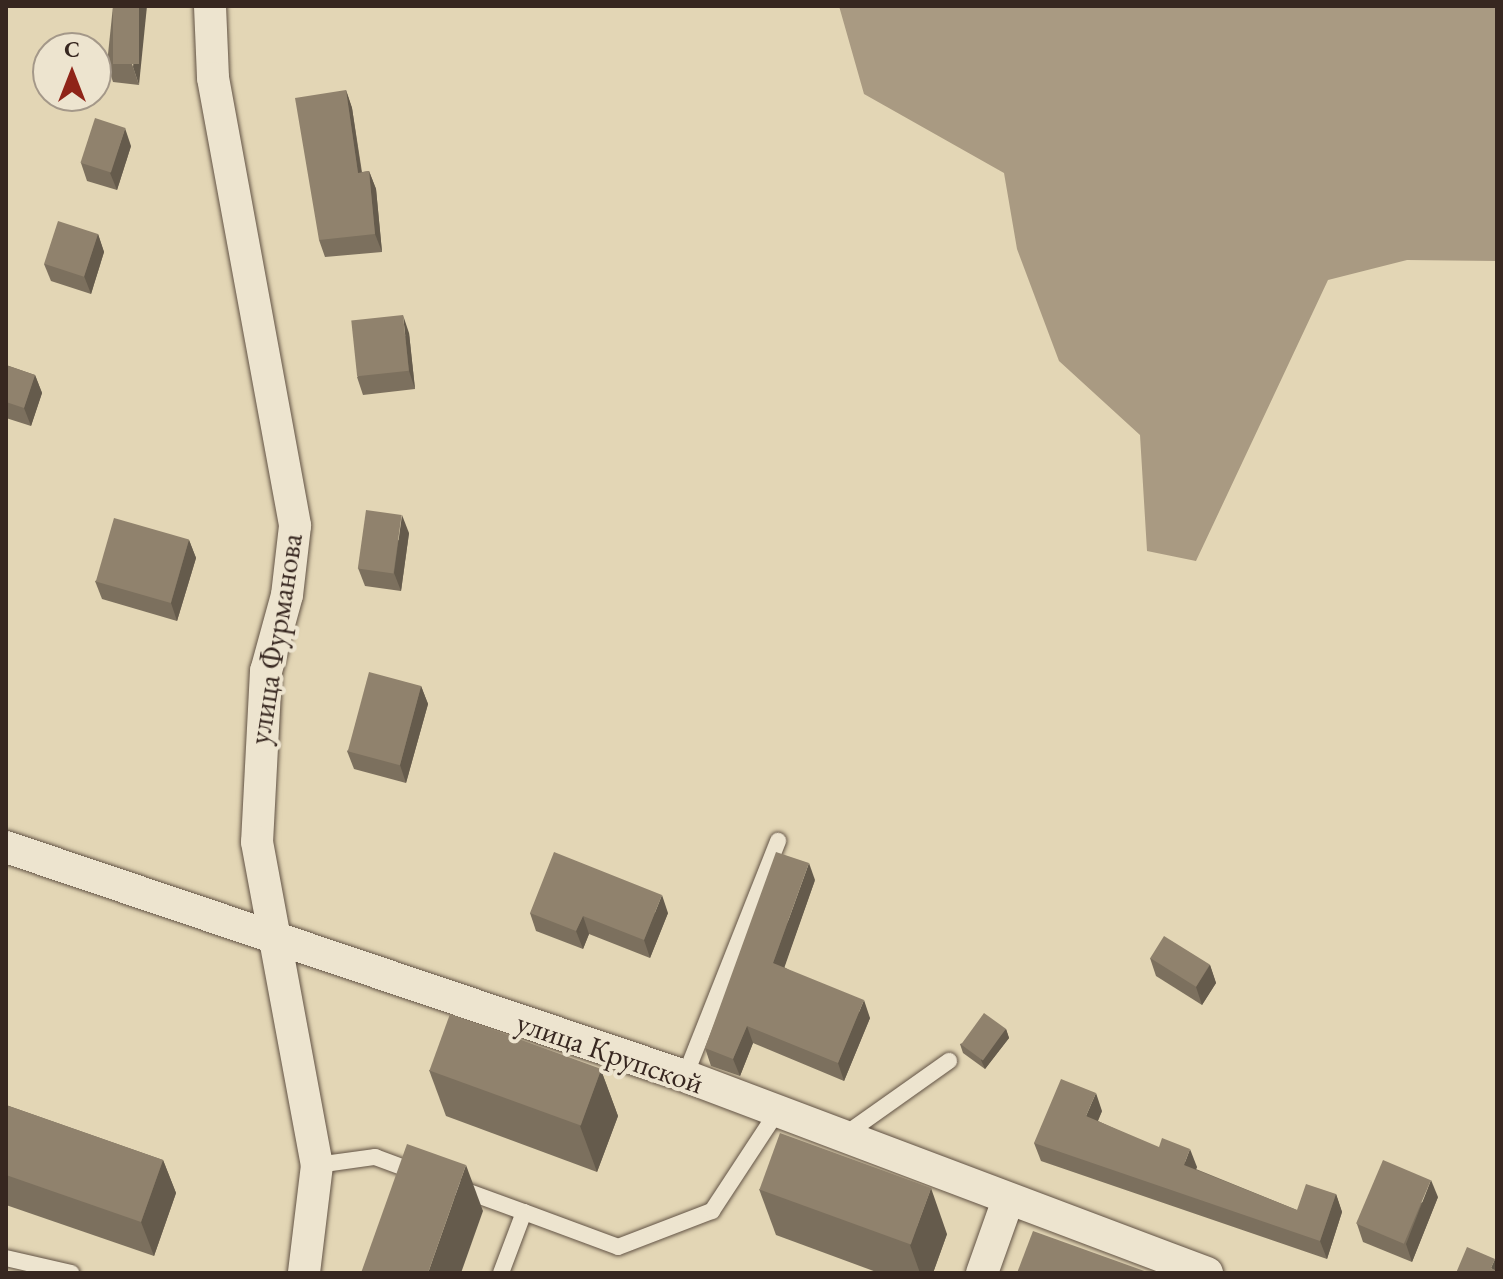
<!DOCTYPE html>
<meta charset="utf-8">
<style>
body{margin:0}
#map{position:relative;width:1503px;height:1279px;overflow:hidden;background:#e3d6b5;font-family:"EB Garamond",serif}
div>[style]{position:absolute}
.water>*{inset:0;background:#a99a82}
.roads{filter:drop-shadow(0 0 2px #625345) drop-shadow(0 0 2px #625345)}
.service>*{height:16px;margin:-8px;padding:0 8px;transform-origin:8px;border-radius:8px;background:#ede4cf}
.minor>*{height:32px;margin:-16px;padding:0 16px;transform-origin:16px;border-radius:16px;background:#ede4cf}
.wall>*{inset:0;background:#7c705e}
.shaded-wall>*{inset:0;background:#655b4c}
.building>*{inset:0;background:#90826d;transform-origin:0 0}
span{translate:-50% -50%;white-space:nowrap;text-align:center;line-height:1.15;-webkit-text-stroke:8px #ede4cf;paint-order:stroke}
.street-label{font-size:30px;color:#372720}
.frame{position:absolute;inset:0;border:8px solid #372720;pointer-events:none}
.north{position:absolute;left:32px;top:32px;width:80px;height:80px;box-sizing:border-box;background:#ede4cf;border:2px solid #a49889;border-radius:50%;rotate:0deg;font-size:22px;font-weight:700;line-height:32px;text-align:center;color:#372720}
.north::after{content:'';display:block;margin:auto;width:28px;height:36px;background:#8f2418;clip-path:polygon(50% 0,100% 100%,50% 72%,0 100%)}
</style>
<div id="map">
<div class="water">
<div style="clip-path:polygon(839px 6px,1497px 6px,1497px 261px,1407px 260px,1328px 280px,1196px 561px,1147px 551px,1140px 435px,1059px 361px,1017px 249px,1004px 173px,864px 94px)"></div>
</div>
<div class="roads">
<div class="service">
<div style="left:685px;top:1076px;width:253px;rotate:-68.4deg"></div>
<div style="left:843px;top:1136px;width:130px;rotate:-35.3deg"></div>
<div style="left:317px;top:1165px;width:59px;rotate:-7.9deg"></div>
<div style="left:375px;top:1157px;width:46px;rotate:20.4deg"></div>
<div style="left:458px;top:1188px;width:70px;rotate:20deg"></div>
<div style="left:524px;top:1212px;width:65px;rotate:110.7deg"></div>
<div style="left:524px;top:1212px;width:100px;rotate:20.4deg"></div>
<div style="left:618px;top:1247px;width:101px;rotate:-21deg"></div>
<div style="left:712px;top:1211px;width:115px;rotate:-56.7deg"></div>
<div style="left:6px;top:1258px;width:67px;rotate:13deg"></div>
</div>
<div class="minor">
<div style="left:210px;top:6px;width:72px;rotate:87.6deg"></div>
<div style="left:213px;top:78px;width:455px;rotate:79.6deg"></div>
<div style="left:295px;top:526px;width:69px;rotate:96.6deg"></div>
<div style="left:287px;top:595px;width:79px;rotate:105.4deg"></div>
<div style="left:266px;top:671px;width:171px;rotate:93deg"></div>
<div style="left:257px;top:842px;width:329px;rotate:79.5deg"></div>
<div style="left:317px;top:1165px;width:109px;rotate:96.9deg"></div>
<div style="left:6px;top:847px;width:717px;rotate:18.64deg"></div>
<div style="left:685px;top:1076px;width:558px;rotate:20.68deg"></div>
<div style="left:982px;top:1273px;width:77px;rotate:-70.4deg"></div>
</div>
</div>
<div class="wall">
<div style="clip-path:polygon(113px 6px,139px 85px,113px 82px,107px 64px)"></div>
<div style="clip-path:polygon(346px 90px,352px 108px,362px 172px,369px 171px,376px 189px,382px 252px,325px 257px,319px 240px)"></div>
<div style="clip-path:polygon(131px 146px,117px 190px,87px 181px,81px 163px)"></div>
<div style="clip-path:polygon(98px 234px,104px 252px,91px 294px,51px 281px,44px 264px)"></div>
<div style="clip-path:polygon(409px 333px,415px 389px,363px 395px,357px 377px)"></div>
<div style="clip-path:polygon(6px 365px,35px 375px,42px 393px,31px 426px,6px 418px)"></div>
<div style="clip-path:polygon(409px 533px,401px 591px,365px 586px,358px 568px)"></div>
<div style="clip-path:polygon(189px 540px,196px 558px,177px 621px,102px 599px,95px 581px)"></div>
<div style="clip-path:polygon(421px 686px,428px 704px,406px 783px,354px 769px,347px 751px)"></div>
<div style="clip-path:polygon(815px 880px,784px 967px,870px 1018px,844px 1081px,753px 1043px,740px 1076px,711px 1066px,705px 1048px)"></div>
<div style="clip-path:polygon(530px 913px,668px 913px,650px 958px,589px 934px,583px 949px,536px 931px)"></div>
<div style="clip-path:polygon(1150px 958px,1210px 965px,1216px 983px,1202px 1005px,1156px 976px)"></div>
<div style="clip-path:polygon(1006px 1029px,1009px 1038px,985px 1069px,963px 1053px,960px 1044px)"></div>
<div style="clip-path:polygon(429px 1070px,601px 1070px,618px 1116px,597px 1172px,446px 1116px)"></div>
<div style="clip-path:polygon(6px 1105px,163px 1160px,176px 1193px,154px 1256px,6px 1205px)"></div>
<div style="clip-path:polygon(1102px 1111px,1098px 1121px,1197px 1167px,1196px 1169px,1297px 1210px,1336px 1194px,1342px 1212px,1327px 1259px,1041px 1161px,1034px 1143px)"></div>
<div style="clip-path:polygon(759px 1189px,947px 1234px,933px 1273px,879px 1273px,776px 1235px)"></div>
<div style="clip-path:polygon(1438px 1197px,1412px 1262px,1363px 1242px,1357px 1224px)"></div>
</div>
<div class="shaded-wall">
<div style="clip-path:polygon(139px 6px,147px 6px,139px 85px,133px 67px)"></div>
<div style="clip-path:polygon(346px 90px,352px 108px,364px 190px,358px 173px)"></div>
<div style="clip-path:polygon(125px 128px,131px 146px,117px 190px,110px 173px)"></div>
<div style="clip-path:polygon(369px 171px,376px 189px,382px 252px,375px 234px)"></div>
<div style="clip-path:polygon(98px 234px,104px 252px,91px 294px,84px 276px)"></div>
<div style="clip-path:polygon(403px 315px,409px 333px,415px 389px,409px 371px)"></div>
<div style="clip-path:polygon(35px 375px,42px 393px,31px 426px,24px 408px)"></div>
<div style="clip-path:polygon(402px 515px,409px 533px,401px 591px,394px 573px)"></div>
<div style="clip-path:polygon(189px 540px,196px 558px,177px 621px,171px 603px)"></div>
<div style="clip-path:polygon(421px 686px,428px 704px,406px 783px,400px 765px)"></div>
<div style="clip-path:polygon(809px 863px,815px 880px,780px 980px,773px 963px)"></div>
<div style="clip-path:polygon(662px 895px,668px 913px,650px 958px,644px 940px)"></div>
<div style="clip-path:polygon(583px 916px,589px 934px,583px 949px,576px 931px)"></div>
<div style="clip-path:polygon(1210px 965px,1216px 983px,1202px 1005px,1196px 987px)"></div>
<div style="clip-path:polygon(864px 1000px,870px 1018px,844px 1081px,838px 1063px)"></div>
<div style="clip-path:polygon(747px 1026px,753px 1043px,740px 1076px,733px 1059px)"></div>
<div style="clip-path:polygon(1006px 1029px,1009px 1038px,985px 1069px,981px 1060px)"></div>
<div style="clip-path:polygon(601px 1070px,618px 1116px,597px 1172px,580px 1126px)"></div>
<div style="clip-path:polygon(1096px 1093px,1102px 1111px,1092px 1134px,1086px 1116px)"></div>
<div style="clip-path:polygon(1190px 1149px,1197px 1167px,1191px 1182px,1184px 1165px)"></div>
<div style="clip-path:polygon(163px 1160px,176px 1193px,154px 1256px,141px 1222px)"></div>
<div style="clip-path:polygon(466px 1165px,483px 1211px,461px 1273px,428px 1273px)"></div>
<div style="clip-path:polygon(1431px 1180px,1438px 1197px,1412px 1262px,1406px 1244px)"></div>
<div style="clip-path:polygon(931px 1188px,947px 1234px,933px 1273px,920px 1273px,910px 1245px)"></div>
<div style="clip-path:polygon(1336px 1194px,1342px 1212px,1327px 1259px,1320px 1241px)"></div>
<div style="clip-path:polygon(1495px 1259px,1497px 1264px,1497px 1273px,1491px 1268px)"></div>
</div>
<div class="building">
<div style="left:113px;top:6px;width:26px;height:58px"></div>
<div style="clip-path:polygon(346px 90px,358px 173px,369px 171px,375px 234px,319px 240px,295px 98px)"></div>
<div style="left:95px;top:118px;width:32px;height:47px;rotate:18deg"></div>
<div style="left:58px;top:221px;width:42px;height:45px;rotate:18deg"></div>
<div style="left:403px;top:315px;width:56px;height:52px;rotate:84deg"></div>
<div style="clip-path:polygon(6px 365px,35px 375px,24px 408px,6px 402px)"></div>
<div style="left:366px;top:510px;width:36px;height:59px;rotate:8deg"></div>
<div style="left:114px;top:518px;width:78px;height:66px;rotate:16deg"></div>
<div style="left:369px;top:672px;width:54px;height:82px;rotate:15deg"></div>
<div style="clip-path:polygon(554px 852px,662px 895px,644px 940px,583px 916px,576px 931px,530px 913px)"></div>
<div style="clip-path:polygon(776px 852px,809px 863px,773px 963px,864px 1000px,838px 1063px,747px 1026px,733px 1059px,705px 1048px)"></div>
<div style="left:1164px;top:936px;width:54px;height:26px;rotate:32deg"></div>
<div style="left:984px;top:1013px;width:27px;height:39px;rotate:36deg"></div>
<div style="left:450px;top:1014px;width:161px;height:60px;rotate:20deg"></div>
<div style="clip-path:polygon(1061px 1079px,1096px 1093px,1086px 1116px,1159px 1147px,1162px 1138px,1190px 1149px,1184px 1165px,1297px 1210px,1306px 1184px,1336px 1194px,1320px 1241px,1034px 1143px)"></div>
<div style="clip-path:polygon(6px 1105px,163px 1160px,141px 1222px,6px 1175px)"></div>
<div style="left:780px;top:1133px;width:161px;height:60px;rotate:20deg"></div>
<div style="clip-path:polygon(407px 1144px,466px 1165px,428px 1273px,361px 1273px)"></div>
<div style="left:1383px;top:1160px;width:52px;height:69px;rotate:23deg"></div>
<div style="clip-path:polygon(1033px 1231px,1150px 1273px,1017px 1273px)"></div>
<div style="clip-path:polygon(1467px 1247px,1495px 1259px,1491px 1268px,1497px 1271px,1497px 1273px,1456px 1273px)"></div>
</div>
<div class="street-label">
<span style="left:276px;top:639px;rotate:-81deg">улица Фурманова</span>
<span style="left:610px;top:1053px;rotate:19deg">улица Крупской</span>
</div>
<div class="frame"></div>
<div class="north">С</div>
</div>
